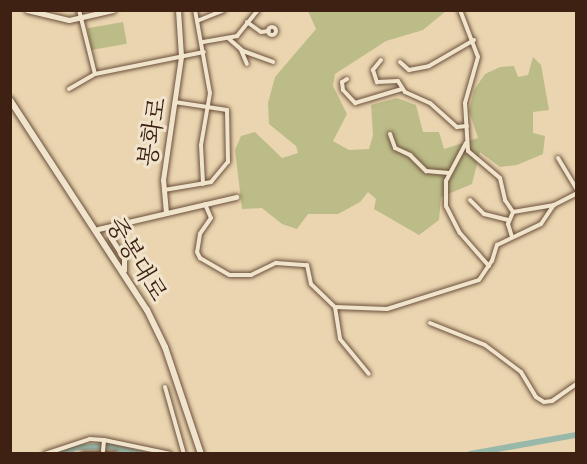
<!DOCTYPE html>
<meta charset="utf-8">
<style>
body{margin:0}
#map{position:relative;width:587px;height:464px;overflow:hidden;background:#ead5b0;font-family:"EB Garamond","Noto Serif KR",serif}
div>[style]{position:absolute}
.green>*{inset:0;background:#bcbc88;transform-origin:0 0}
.river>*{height:6px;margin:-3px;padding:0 3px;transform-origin:3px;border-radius:3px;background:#98b9aa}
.roads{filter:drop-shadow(0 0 2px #6a4e3a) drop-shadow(0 0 2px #6a4e3a)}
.minor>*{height:4px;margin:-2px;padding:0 2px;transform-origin:2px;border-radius:2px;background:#f1e4cc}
.minor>.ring{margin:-2px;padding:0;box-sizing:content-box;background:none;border:4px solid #f1e4cc;border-radius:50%}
.tertiary>*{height:5px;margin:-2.5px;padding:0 2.5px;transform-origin:2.5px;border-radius:2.5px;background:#f1e4cc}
.secondary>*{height:6px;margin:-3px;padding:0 3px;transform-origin:3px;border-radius:3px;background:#f1e4cc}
span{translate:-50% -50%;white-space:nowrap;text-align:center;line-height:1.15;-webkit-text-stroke:6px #f1e4cc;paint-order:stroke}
.street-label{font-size:24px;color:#3f2113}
.frame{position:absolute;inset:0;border:12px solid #3f2113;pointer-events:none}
</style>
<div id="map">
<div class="green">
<div style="clip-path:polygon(308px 11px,446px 11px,423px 30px,386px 41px,335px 74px,333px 86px,347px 114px,333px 141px,349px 150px,369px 149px,373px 135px,371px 105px,397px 98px,416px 105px,423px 132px,439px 132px,444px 149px,478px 138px,469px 111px,474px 90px,485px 74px,500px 67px,514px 66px,518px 77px,528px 75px,533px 57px,541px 65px,549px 110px,533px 112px,533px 133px,545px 136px,543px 154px,517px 165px,500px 167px,480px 152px,472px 184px,441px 197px,439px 220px,419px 235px,374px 209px,376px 199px,368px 192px,360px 202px,338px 214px,308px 214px,297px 229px,282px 224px,262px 208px,242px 209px,235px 150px,241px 136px,255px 132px,282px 158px,298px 153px,296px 146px,269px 124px,268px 103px,275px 77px,316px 29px)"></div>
<div style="left:123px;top:22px;width:22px;height:36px;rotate:80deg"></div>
</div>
<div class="river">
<div style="left:60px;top:454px;width:19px;rotate:-21deg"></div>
<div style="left:78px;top:447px;width:30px;rotate:-2deg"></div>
<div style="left:108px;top:446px;width:36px;rotate:13deg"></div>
<div style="left:470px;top:454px;width:108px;rotate:-10.2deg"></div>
</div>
<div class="roads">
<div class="minor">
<div style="left:79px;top:10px;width:66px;rotate:76deg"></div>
<div style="left:195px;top:10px;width:84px;rotate:79.8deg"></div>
<div style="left:210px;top:93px;width:53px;rotate:99.8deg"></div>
<div style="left:201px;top:145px;width:39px;rotate:87deg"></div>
<div style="left:460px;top:10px;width:50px;rotate:69deg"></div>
<div style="left:478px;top:57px;width:48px;rotate:105.8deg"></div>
<div style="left:465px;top:103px;width:48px;rotate:86.4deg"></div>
<div style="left:468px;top:151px;width:42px;rotate:40.2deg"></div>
<div style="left:500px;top:178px;width:23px;rotate:77deg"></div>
<div style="left:505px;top:200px;width:14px;rotate:56deg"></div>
<div style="left:513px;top:212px;width:42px;rotate:-9.7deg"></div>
<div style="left:554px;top:205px;width:25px;rotate:-27deg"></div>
<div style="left:197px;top:21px;width:29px;rotate:-22deg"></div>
<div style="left:247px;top:22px;width:17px;rotate:36deg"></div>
<div style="left:261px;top:32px;width:8px;rotate:-7deg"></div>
<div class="ring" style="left:268px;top:27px;width:4px;height:4px"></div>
<div style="left:228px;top:38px;width:20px;rotate:41deg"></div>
<div style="left:243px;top:51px;width:32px;rotate:20deg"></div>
<div style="left:203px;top:42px;width:35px;rotate:-10deg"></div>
<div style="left:237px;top:36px;width:33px;rotate:-51deg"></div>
<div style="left:241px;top:50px;width:15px;rotate:67deg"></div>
<div style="left:381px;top:60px;width:13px;rotate:129deg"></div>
<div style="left:373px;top:70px;width:13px;rotate:72deg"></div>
<div style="left:377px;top:82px;width:21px;rotate:-3deg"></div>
<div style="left:398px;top:81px;width:13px;rotate:58deg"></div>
<div style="left:405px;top:92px;width:27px;rotate:24deg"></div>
<div style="left:430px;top:103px;width:36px;rotate:42deg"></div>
<div style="left:457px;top:127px;width:10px;rotate:-6deg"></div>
<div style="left:400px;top:62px;width:12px;rotate:42deg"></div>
<div style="left:409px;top:70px;width:20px;rotate:-11deg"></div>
<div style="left:429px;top:66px;width:52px;rotate:-30deg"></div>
<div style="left:347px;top:79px;width:6px;rotate:149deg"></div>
<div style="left:342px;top:82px;width:8px;rotate:83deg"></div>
<div style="left:343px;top:90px;width:18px;rotate:47deg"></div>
<div style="left:355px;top:103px;width:49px;rotate:-16.6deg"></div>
<div style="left:69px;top:89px;width:30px;rotate:-30deg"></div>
<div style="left:95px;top:74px;width:111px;rotate:-11.4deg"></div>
<div style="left:390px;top:134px;width:15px;rotate:70deg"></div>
<div style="left:395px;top:148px;width:17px;rotate:25deg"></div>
<div style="left:410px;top:155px;width:23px;rotate:45deg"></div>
<div style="left:426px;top:171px;width:23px;rotate:5deg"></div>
<div style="left:466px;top:143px;width:43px;rotate:117.8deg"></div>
<div style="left:446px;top:181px;width:25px;rotate:90deg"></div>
<div style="left:446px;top:206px;width:30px;rotate:63deg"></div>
<div style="left:460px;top:233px;width:44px;rotate:48.7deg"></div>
<div style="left:558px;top:158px;width:35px;rotate:59deg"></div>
<div style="left:164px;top:190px;width:48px;rotate:-9.7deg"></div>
<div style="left:211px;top:182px;width:26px;rotate:-50deg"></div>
<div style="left:228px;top:162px;width:52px;rotate:-91.1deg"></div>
<div style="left:227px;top:110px;width:53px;rotate:-171.3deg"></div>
<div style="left:470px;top:200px;width:20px;rotate:45deg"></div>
<div style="left:484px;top:214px;width:25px;rotate:14deg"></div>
<div style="left:205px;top:204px;width:15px;rotate:67deg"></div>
<div style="left:211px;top:218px;width:19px;rotate:125deg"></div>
<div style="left:200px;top:234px;width:18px;rotate:99deg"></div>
<div style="left:197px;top:252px;width:7px;rotate:63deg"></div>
<div style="left:200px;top:258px;width:34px;rotate:30deg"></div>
<div style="left:230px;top:275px;width:21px"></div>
<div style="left:251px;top:275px;width:28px;rotate:-26deg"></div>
<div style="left:276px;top:263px;width:31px;rotate:4deg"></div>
<div style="left:307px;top:265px;width:19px;rotate:78deg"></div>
<div style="left:311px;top:284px;width:33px;rotate:44deg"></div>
<div style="left:335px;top:307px;width:32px;rotate:81deg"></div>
<div style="left:340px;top:339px;width:45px;rotate:50.4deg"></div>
<div style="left:512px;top:237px;width:14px;rotate:-107deg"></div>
<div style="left:508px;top:224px;width:13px;rotate:-67deg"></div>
<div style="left:335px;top:307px;width:52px;rotate:2.2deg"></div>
<div style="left:387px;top:309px;width:96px;rotate:-17.5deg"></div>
<div style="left:479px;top:280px;width:23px;rotate:-56deg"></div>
<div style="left:492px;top:261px;width:17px;rotate:-73deg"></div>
<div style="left:497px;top:245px;width:49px;rotate:-25.5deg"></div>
<div style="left:541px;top:224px;width:23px;rotate:-56deg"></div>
<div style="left:430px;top:323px;width:59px;rotate:21.8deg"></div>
<div style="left:485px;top:345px;width:45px;rotate:36.9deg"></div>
<div style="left:521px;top:372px;width:29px;rotate:59deg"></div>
<div style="left:536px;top:397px;width:9px;rotate:32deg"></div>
<div style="left:544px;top:402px;width:8px;rotate:-7deg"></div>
<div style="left:552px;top:401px;width:29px;rotate:-35deg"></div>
<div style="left:165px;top:387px;width:70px;rotate:74.2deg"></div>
<div style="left:104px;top:440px;width:68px;rotate:11.8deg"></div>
<div style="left:45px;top:454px;width:47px;rotate:-18.4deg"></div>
<div style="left:90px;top:439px;width:14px;rotate:4deg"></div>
<div style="left:104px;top:440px;width:11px;rotate:95deg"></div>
<div style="left:82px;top:454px;width:34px"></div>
</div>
<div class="tertiary">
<div style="left:27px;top:10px;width:43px;rotate:13.4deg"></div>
<div style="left:69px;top:20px;width:45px;rotate:-12.8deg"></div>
<div style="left:166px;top:213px;width:33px;rotate:-95deg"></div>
<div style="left:163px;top:180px;width:125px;rotate:-81.7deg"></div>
<div style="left:181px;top:56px;width:46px;rotate:-93.7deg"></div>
<div style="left:119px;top:224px;width:16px;rotate:120deg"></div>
<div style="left:111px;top:238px;width:24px;rotate:57deg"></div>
<div style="left:124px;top:258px;width:12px;rotate:90deg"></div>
<div style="left:98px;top:229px;width:142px;rotate:-13.1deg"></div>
</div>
<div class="secondary">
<div style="left:10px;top:100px;width:251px;rotate:56.9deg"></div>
<div style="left:147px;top:310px;width:41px;rotate:64.1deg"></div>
<div style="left:165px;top:347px;width:113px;rotate:71.4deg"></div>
</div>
</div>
<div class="street-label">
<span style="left:152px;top:132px;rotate:-81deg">봉화로</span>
<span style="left:137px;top:259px;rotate:59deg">중봉대로</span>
</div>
<div class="frame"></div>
</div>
